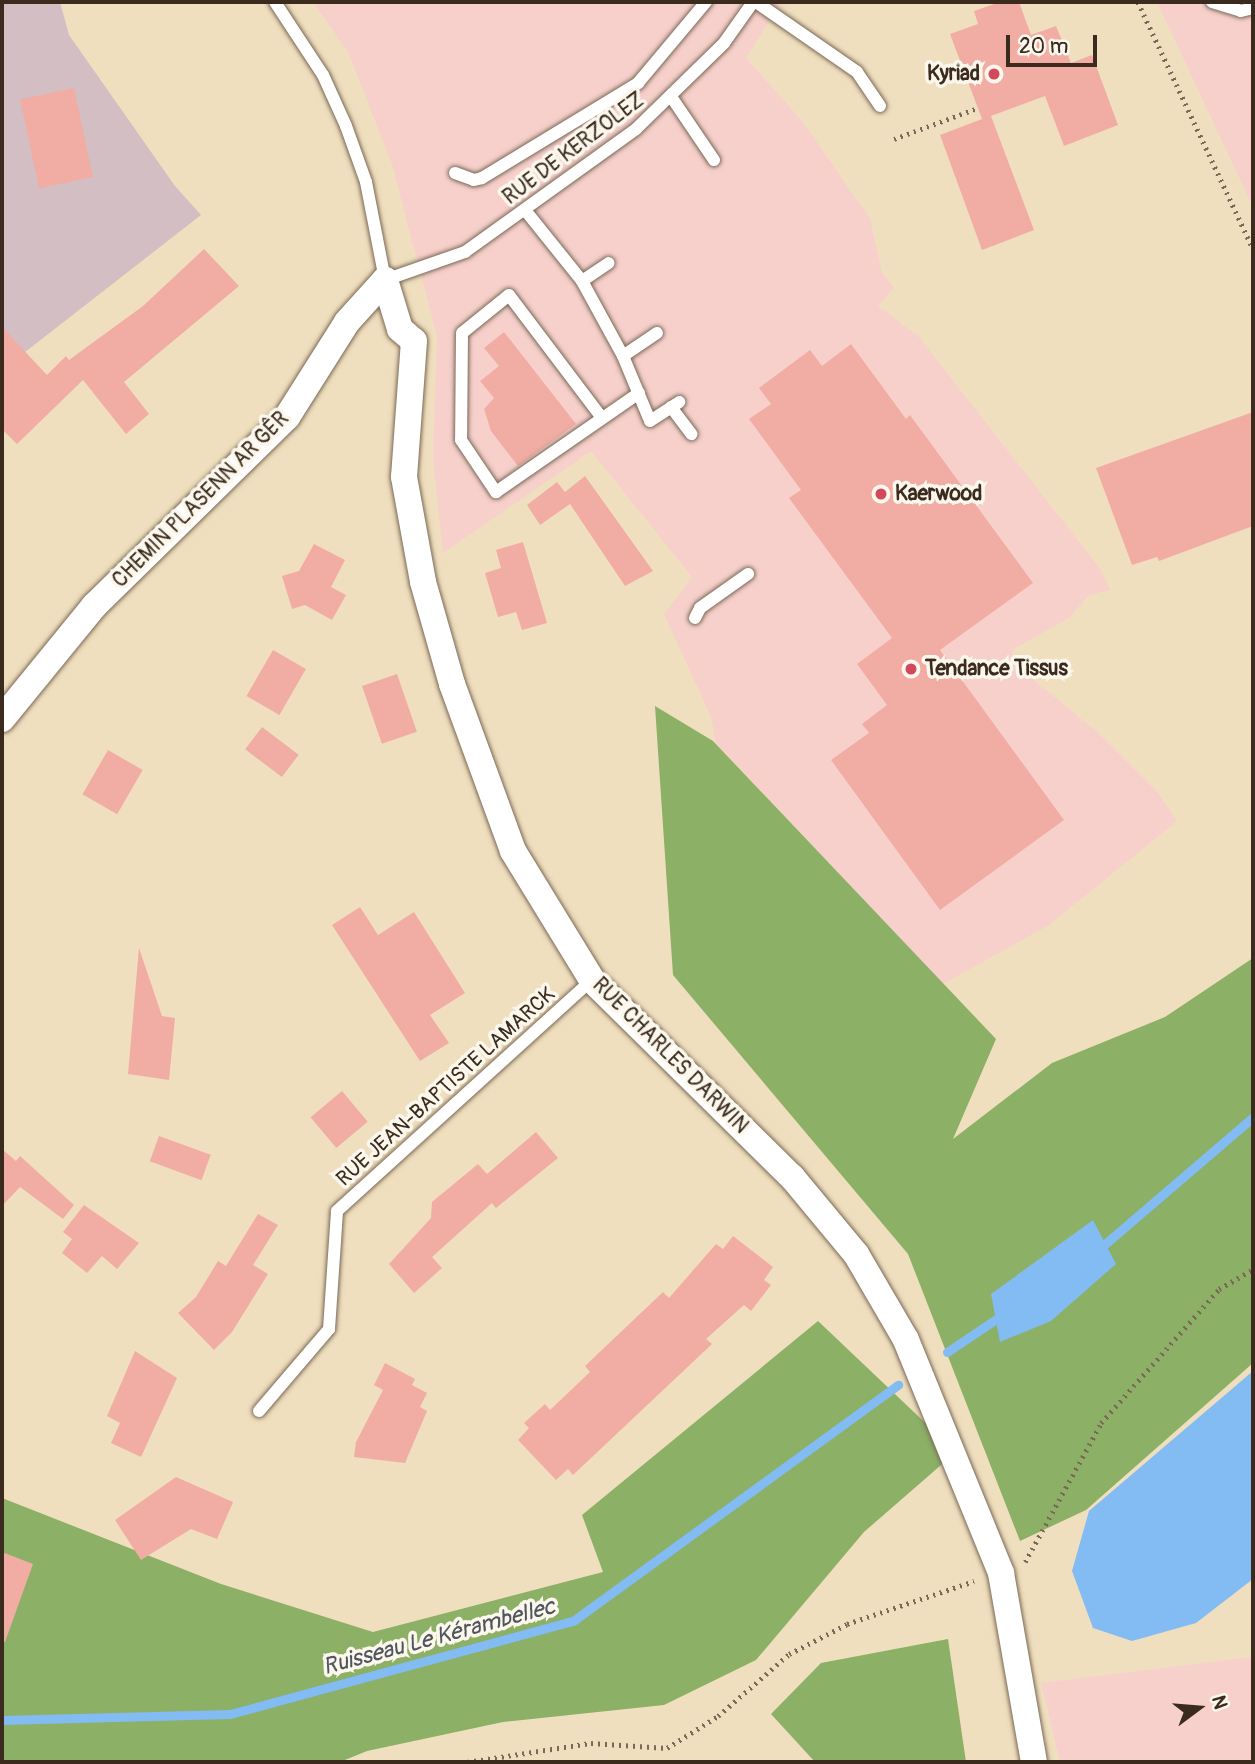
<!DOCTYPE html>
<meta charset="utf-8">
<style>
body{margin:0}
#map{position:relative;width:1255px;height:1764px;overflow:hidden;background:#f0dfbe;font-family:Pangolin,sans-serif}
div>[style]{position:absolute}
.built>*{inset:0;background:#f7d0cc}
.industrial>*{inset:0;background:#d2bec3}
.forest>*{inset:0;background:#8bb066}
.water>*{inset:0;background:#83bbf3}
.stream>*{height:9px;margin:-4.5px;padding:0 4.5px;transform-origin:4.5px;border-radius:4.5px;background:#83bbf3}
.building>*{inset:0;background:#f1ada4;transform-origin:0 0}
.path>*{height:4.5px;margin-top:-2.25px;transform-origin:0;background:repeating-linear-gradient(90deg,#7a6956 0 2px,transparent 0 7px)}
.roads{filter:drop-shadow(0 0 2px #7a6956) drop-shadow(0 0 2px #7a6956)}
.lane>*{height:12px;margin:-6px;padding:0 6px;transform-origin:6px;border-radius:6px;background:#fff}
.street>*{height:26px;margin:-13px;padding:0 13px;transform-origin:13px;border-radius:13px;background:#fff}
.dots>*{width:19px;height:19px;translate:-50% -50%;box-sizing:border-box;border:4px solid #fbf7ec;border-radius:50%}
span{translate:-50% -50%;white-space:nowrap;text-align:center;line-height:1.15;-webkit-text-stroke:7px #fbf7ec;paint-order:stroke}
.poi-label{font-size:21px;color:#3b2a1e;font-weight:700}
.right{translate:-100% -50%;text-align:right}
.left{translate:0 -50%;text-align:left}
.street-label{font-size:21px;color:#3b2a1e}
.water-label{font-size:23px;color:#51565e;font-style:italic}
.frame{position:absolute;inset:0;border:4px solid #3b2a1e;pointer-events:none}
.north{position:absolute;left:1164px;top:1673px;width:70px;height:70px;-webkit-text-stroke:5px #fbf7ec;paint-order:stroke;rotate:74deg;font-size:19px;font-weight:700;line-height:28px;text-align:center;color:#3b2a1e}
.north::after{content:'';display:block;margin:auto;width:24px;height:32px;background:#3b2a1e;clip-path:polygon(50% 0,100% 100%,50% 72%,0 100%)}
.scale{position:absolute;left:1006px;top:35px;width:91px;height:32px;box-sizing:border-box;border:4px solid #3b2a1e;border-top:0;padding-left:9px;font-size:21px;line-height:24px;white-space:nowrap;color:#3b2a1e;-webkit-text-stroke:5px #fbf7ec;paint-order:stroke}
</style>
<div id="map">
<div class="built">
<div style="clip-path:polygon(313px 2px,781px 2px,746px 58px,803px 122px,870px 219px,882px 272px,894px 288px,878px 306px,918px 336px,1101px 570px,1110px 590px,1089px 595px,1069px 618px,1012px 650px,1013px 663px,1095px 730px,1158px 793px,1177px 821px,1049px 925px,943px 984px,716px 743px,711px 717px,664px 614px,692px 577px,591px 451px,443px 553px,433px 458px,437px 336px,392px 164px,348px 52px)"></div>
<div style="clip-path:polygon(1157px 2px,1253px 2px,1253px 207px)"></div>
<div style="clip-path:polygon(1253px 1657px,1253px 1762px,1060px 1762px,1041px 1683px)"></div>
</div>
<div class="industrial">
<div style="clip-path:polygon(2px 2px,60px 2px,69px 35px,175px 186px,201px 215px,2px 370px)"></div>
</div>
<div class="forest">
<div style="clip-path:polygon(655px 706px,713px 741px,996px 1039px,953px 1139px,1052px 1063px,1165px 1017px,1253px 958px,1253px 1363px,1086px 1510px,1020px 1541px,908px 1254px,673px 975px)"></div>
<div style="clip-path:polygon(818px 1321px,956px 1452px,864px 1532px,756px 1660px,664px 1705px,503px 1722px,367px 1751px,340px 1762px,2px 1762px,2px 1498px,221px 1584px,373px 1632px,603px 1572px,582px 1515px)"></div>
<div style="clip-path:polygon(948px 1639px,966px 1762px,815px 1762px,771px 1714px,821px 1663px)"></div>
</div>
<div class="water">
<div style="clip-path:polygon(1093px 1220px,1116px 1264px,1051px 1321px,1000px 1342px,991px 1294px)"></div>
<div style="clip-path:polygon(1253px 1371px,1253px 1579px,1196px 1623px,1132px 1641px,1093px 1628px,1072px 1571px,1089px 1511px)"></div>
</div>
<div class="stream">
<div style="left:1098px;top:1250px;width:204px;rotate:-40.6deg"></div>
<div style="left:947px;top:1352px;width:70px;rotate:-33.9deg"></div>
<div style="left:2px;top:1720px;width:228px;rotate:-1.5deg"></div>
<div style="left:230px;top:1714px;width:355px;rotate:-15.2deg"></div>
<div style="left:573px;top:1621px;width:402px;rotate:-36deg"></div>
</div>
<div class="building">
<div style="clip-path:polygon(1000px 2px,1019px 2px,1031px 35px,1056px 26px,1071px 63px,1092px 55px,1118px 125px,1064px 146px,1045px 96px,991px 116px,1034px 230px,982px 250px,940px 135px,982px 119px,950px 34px,978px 24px,974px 11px)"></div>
<div style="left:74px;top:88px;width:91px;height:55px;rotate:78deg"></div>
<div style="clip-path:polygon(204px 249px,239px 286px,124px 382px,149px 414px,126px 434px,83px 380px,17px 444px,2px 429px,2px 327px,47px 375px,66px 356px,69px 360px,143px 306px)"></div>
<div style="clip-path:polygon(504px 332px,576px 424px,518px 466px,491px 431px,484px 409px,494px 398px,480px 381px,499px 366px,484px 348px)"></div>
<div style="clip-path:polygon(851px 344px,906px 419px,910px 415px,1033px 583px,940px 650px,1064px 820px,940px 910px,831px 760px,869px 733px,862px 724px,887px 705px,857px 664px,892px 638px,789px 498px,801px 490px,749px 419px,771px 404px,759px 388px,810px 350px,822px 366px)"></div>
<div style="clip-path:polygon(1253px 412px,1253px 526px,1159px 561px,1157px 557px,1132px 565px,1096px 468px)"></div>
<div style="clip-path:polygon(585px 476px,653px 571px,625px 586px,570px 504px,540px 525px,527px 505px,557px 482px,565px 492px)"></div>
<div style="clip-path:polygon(523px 542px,547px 623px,522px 630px,516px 612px,498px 617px,485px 573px,501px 568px,496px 550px)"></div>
<div style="clip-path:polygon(314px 544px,345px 560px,331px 587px,346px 595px,332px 620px,305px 605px,292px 609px,282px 576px,299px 571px)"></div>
<div style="left:273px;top:650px;width:38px;height:53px;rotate:30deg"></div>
<div style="left:397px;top:674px;width:61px;height:37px;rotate:71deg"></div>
<div style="left:262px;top:727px;width:46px;height:28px;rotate:37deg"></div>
<div style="left:108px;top:750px;width:40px;height:51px;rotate:30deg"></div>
<div style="clip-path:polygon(360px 907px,378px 935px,414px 912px,465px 993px,430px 1015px,449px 1043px,420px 1061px,332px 925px)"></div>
<div style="clip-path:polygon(139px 948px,162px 1016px,175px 1018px,169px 1080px,128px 1074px)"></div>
<div style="left:342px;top:1091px;width:40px;height:41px;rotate:50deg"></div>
<div style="clip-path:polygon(536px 1132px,558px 1158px,496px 1208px,492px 1203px,432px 1257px,442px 1268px,414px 1293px,389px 1264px,431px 1218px,432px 1202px,478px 1164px,487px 1174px)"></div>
<div style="left:159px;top:1136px;width:55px;height:27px;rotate:20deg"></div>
<div style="clip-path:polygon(2px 1149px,16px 1161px,20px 1156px,74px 1205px,63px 1219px,20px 1187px,2px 1206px)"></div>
<div style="clip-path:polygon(84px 1205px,139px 1243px,117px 1269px,102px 1256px,87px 1273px,62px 1253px,72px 1239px,63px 1232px)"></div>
<div style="clip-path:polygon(258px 1214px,278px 1225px,253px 1265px,268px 1274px,232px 1332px,214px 1350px,178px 1313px,196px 1297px,218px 1261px,226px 1266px)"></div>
<div style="clip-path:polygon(733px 1236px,773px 1267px,764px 1280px,771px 1285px,751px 1311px,744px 1305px,706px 1339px,712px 1344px,573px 1475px,568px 1469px,556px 1480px,518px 1440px,529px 1428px,524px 1423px,545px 1404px,550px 1410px,590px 1372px,585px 1366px,663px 1292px,669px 1298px,716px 1244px,723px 1249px)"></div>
<div style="clip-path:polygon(135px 1351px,177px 1378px,141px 1457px,111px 1443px,120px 1423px,107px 1416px)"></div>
<div style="clip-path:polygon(385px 1363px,415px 1379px,412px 1385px,427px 1393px,420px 1407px,427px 1411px,405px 1463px,354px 1457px,356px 1442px,383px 1390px,374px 1385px)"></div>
<div style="clip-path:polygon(176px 1477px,233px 1502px,217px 1539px,191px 1529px,141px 1560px,115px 1520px)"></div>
<div style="clip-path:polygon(2px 1552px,33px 1564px,5px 1642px,2px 1641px)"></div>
</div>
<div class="path">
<div style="left:1138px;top:2px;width:272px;rotate:65deg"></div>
<div style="left:894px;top:139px;width:90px;rotate:-20.3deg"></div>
<div style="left:1025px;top:1562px;width:158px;rotate:-61.3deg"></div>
<div style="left:1101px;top:1423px;width:179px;rotate:-48.6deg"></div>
<div style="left:1219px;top:1289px;width:39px;rotate:-30deg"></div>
<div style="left:467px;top:1762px;width:125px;rotate:-8.7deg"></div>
<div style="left:591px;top:1743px;width:76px;rotate:3.8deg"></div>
<div style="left:667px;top:1748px;width:60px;rotate:-32.1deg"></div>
<div style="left:718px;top:1716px;width:94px;rotate:-41.1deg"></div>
<div style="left:789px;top:1654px;width:65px;rotate:-27.3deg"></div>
<div style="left:847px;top:1624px;width:134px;rotate:-18.7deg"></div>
</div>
<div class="roads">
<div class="lane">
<div style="left:275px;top:2px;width:87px;rotate:56.7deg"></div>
<div style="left:323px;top:75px;width:56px;rotate:65.7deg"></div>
<div style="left:346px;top:126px;width:59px;rotate:70.3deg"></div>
<div style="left:366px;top:182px;width:100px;rotate:79deg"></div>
<div style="left:385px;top:280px;width:85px;rotate:-19.3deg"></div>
<div style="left:465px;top:252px;width:211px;rotate:-35.7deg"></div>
<div style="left:636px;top:129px;width:123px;rotate:-44.3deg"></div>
<div style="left:724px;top:43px;width:50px;rotate:-54.7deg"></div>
<div style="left:756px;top:2px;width:123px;rotate:34.7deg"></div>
<div style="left:857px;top:72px;width:41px;rotate:55.9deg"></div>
<div style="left:1212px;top:2px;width:30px;rotate:17deg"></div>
<div style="left:1241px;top:11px;width:12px;rotate:-14deg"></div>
<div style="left:672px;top:98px;width:75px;rotate:55.9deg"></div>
<div style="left:455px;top:173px;width:20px;rotate:20deg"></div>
<div style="left:474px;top:180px;width:8px;rotate:-14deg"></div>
<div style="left:482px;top:178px;width:183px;rotate:-31.3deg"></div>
<div style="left:638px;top:83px;width:106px;rotate:-50deg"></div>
<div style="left:525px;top:210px;width:91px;rotate:51.2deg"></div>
<div style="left:582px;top:281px;width:85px;rotate:61.3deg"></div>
<div style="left:623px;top:356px;width:70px;rotate:67.4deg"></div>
<div style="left:650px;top:421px;width:35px;rotate:-33deg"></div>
<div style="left:582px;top:281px;width:32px;rotate:-34deg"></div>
<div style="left:623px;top:356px;width:41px;rotate:-34.1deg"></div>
<div style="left:671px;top:407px;width:34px;rotate:53deg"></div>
<div style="left:602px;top:418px;width:154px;rotate:-127.1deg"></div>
<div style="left:509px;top:295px;width:60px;rotate:141deg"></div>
<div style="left:462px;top:333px;width:107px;rotate:90.5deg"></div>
<div style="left:461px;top:440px;width:63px;rotate:56.1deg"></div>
<div style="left:496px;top:492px;width:174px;rotate:-34.7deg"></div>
<div style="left:695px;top:618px;width:11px;rotate:-63deg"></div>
<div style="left:700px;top:608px;width:59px;rotate:-35.3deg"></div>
<div style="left:259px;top:1411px;width:108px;rotate:-49.5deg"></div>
<div style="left:329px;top:1329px;width:118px;rotate:-86.1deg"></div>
<div style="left:337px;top:1211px;width:344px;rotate:-42.2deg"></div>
</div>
<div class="street">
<div style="left:385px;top:280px;width:51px;rotate:73deg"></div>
<div style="left:400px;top:329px;width:18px;rotate:41deg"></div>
<div style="left:414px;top:341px;width:136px;rotate:94.2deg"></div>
<div style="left:404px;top:477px;width:107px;rotate:79.7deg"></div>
<div style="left:423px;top:582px;width:106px;rotate:74.1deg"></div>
<div style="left:452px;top:684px;width:178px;rotate:69.9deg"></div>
<div style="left:513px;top:851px;width:151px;rotate:58.5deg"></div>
<div style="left:592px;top:980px;width:281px;rotate:44.6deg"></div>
<div style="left:792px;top:1177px;width:100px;rotate:50.3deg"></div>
<div style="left:856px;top:1254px;width:99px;rotate:59.8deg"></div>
<div style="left:906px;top:1340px;width:252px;rotate:67.8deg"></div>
<div style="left:1001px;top:1573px;width:192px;rotate:80.1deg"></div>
<div style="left:2px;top:719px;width:146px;rotate:-50.8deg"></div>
<div style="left:94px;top:606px;width:270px;rotate:-44.4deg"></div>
<div style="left:287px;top:417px;width:112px;rotate:-57.7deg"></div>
<div style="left:347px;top:322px;width:57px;rotate:-47.9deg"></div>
</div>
</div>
<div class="dots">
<div style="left:994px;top:74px;background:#d1495b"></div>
<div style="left:881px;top:494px;background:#d1495b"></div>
<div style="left:911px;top:669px;background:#d1495b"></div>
</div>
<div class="poi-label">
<span class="right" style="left:980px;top:74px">Kyriad</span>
<span class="left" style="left:895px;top:494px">Kaerwood</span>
<span class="left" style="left:925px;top:669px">Tendance Tissus</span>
</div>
<div class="street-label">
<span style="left:574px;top:149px;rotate:-37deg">RUE DE KERZOLEZ</span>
<span style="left:201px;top:500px;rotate:-45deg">CHEMIN PLASENN AR GÊR</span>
<span style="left:670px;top:1056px;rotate:45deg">RUE CHARLES DARWIN</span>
<span style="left:446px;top:1087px;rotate:-42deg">RUE JEAN-BAPTISTE LAMARCK</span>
</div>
<div class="water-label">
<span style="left:439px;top:1637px;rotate:-15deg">Ruisseau Le Kérambellec</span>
</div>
<div class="frame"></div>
<div class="north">N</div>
<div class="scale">20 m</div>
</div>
